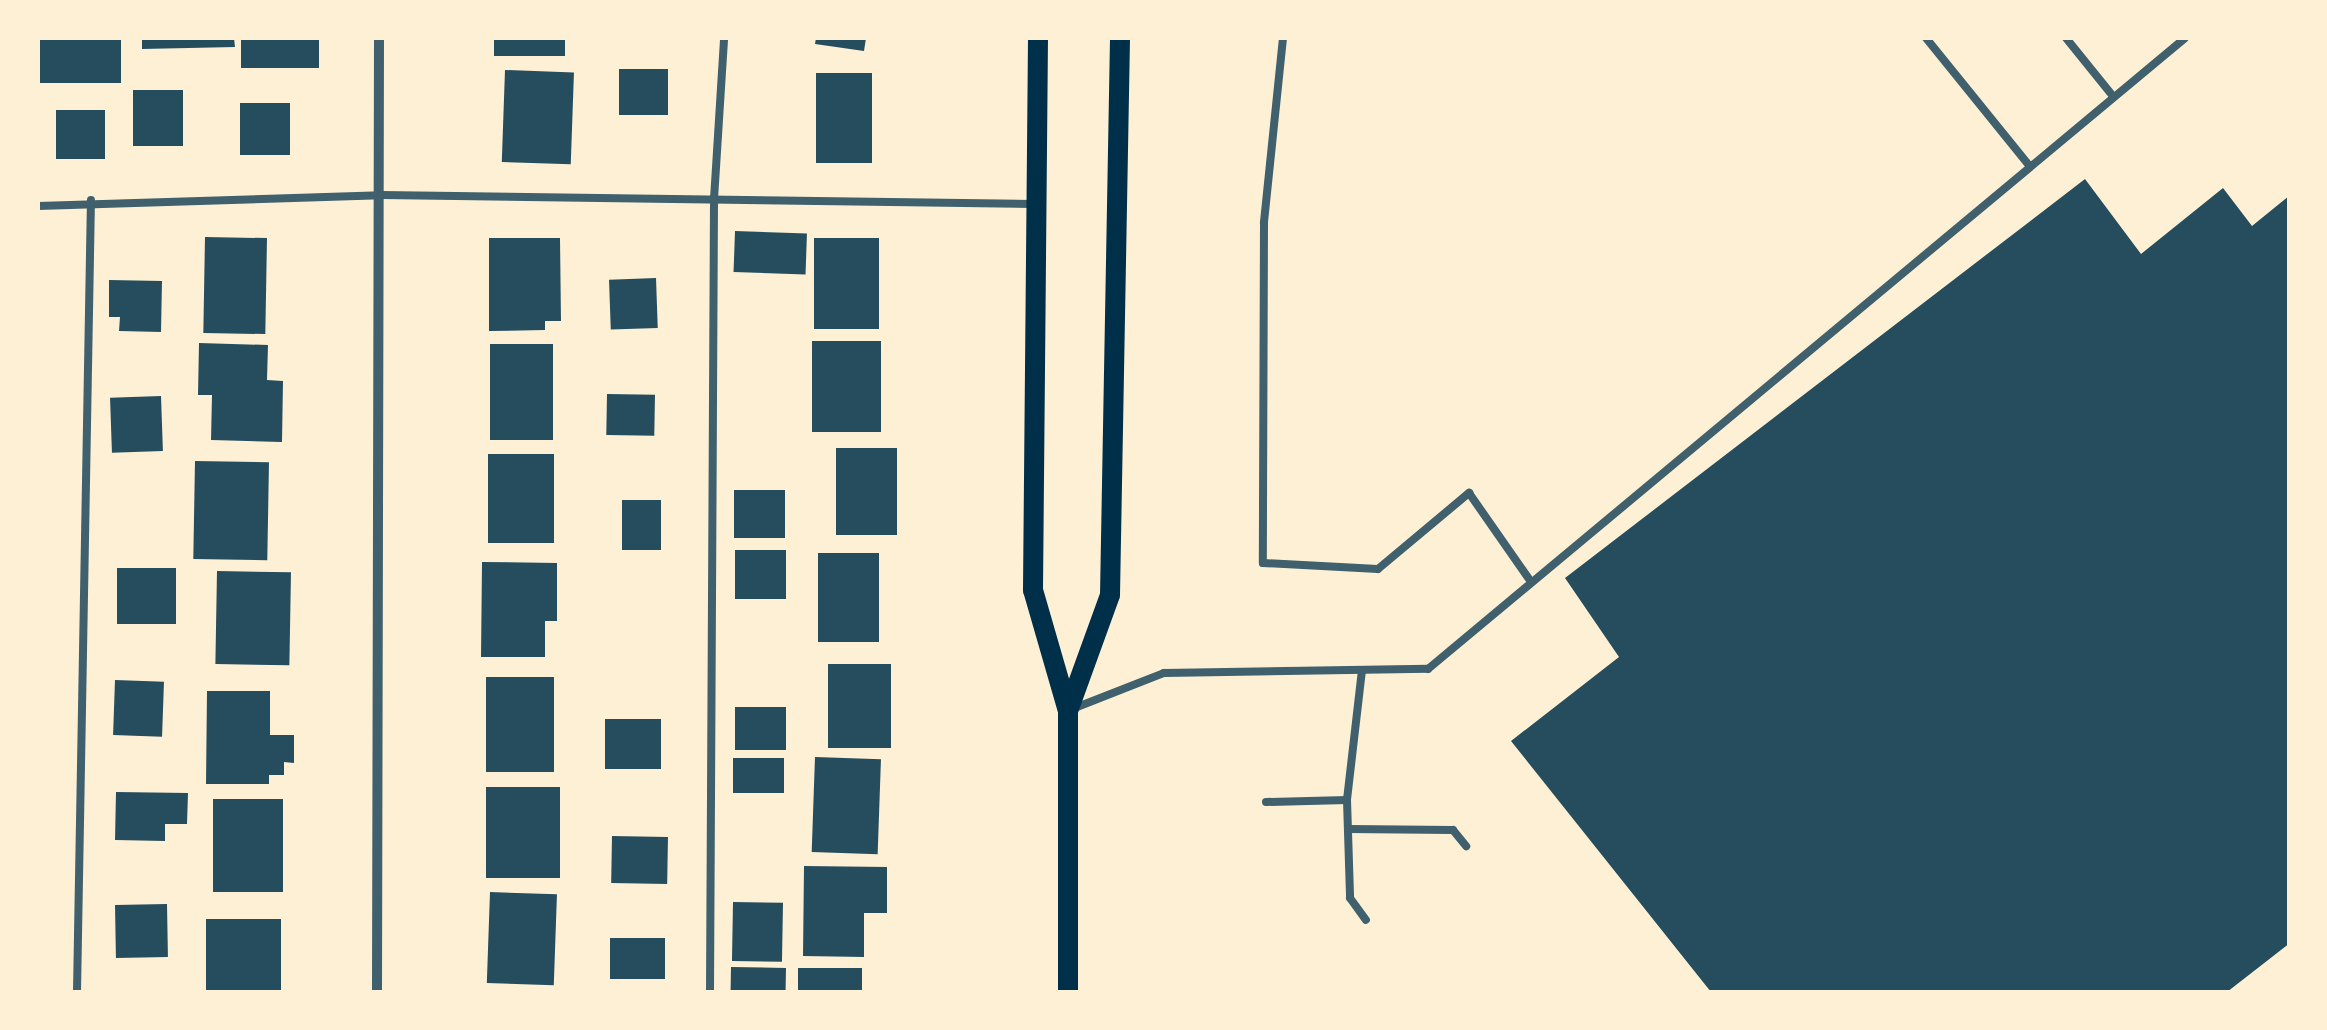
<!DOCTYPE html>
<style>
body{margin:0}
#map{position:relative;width:2327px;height:1030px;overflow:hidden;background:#fdf0d5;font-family:"Varela Round",sans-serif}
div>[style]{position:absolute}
.building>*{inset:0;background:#264d5e;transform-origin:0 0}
.service>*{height:8px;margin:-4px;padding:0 4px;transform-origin:4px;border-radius:4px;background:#3f606c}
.minor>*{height:10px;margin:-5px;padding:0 5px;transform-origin:5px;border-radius:5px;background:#3f606c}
.secondary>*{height:20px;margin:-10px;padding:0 10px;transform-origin:10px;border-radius:10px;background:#003049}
span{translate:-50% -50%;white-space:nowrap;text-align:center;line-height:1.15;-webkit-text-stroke:8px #fdf0d5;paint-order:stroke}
.frame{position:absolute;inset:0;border:40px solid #fdf0d5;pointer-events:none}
</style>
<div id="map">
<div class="building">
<div style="left:38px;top:38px;width:83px;height:45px"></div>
<div style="clip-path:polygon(142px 38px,234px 38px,235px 47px,142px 49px)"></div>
<div style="left:241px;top:38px;width:78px;height:30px"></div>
<div style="left:494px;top:38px;width:71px;height:18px"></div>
<div style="clip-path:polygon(816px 38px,866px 38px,864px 51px,815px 44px)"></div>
<div style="left:619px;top:69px;width:49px;height:46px"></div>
<div style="left:505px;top:70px;width:69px;height:92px;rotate:2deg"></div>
<div style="left:816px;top:73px;width:56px;height:90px"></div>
<div style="left:133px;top:90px;width:50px;height:56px"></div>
<div style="left:240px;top:103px;width:50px;height:52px"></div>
<div style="left:56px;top:110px;width:49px;height:49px"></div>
<div style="clip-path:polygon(2085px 179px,2141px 254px,2223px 188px,2252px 226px,2290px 195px,2290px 943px,2227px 992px,1711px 992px,1511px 741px,1619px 657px,1565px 578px)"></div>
<div style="left:735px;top:231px;width:72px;height:41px;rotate:2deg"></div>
<div style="left:205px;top:237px;width:62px;height:96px;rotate:1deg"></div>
<div style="clip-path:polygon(489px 238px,560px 238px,561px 321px,545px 321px,545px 330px,489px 331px)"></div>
<div style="left:814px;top:238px;width:65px;height:91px"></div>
<div style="left:656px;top:278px;width:50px;height:47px;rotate:88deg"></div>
<div style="clip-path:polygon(109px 280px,162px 281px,161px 332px,119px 331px,120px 317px,109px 317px)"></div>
<div style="left:812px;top:341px;width:69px;height:91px"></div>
<div style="clip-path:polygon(199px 343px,268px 345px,267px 380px,283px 381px,282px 442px,211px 440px,212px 395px,198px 395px)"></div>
<div style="left:490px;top:344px;width:63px;height:96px"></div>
<div style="left:607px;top:394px;width:48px;height:41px;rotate:1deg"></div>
<div style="left:161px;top:396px;width:55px;height:51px;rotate:88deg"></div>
<div style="left:836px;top:448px;width:61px;height:87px"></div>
<div style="left:488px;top:454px;width:66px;height:89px"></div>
<div style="left:195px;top:461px;width:74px;height:98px;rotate:1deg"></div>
<div style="left:734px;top:490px;width:51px;height:48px"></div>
<div style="left:622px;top:500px;width:39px;height:50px"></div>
<div style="left:735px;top:550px;width:51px;height:49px"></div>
<div style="left:818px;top:553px;width:61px;height:89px"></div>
<div style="clip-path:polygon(482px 562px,557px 563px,557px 621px,545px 621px,545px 657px,481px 657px)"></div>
<div style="left:117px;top:568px;width:59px;height:56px"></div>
<div style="left:217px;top:571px;width:74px;height:93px;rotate:1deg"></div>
<div style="left:828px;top:664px;width:63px;height:84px"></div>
<div style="left:486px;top:677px;width:68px;height:95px"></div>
<div style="left:115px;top:680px;width:49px;height:55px;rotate:2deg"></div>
<div style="clip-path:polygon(207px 691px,270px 691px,270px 735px,294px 735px,294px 763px,284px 762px,284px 775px,269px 775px,269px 784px,206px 784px)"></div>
<div style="left:735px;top:707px;width:51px;height:43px"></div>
<div style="left:605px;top:719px;width:56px;height:50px"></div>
<div style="left:815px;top:757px;width:66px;height:95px;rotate:2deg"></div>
<div style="left:733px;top:758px;width:51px;height:35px"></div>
<div style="left:486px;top:787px;width:74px;height:91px"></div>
<div style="clip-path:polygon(116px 792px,188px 793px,187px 824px,165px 824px,165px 841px,115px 840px)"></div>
<div style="left:213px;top:799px;width:70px;height:93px"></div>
<div style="left:612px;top:836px;width:56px;height:47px;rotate:1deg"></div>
<div style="clip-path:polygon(804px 866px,887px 867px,887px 913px,864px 913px,864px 957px,803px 956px)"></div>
<div style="left:490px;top:892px;width:67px;height:91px;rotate:2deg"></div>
<div style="left:733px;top:902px;width:50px;height:59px;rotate:1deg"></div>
<div style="left:167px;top:904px;width:53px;height:52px;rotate:89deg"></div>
<div style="left:206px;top:919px;width:75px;height:73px"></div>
<div style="left:610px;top:938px;width:55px;height:41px"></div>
<div style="left:731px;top:967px;width:55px;height:25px;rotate:1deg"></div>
<div style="left:862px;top:968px;width:24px;height:64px;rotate:90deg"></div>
</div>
<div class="service">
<div style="left:1283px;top:38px;width:186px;rotate:95.9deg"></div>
<div style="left:1264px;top:223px;width:340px;rotate:90.2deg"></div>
<div style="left:1263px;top:563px;width:115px;rotate:3deg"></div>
<div style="left:1378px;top:569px;width:119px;rotate:-39.9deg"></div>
<div style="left:1469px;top:493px;width:108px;rotate:55.1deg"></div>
<div style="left:1926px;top:38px;width:162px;rotate:51deg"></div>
<div style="left:2066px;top:38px;width:73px;rotate:51.1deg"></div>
<div style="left:38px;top:206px;width:343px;rotate:-1.8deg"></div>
<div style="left:381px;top:195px;width:651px;rotate:0.79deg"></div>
<div style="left:1362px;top:670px;width:131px;rotate:96.6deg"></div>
<div style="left:1347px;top:800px;width:98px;rotate:88.2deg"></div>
<div style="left:1350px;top:898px;width:27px;rotate:54deg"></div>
<div style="left:1072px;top:709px;width:99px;rotate:-21.4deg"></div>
<div style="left:1164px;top:673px;width:264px;rotate:-0.9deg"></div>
<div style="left:1428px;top:669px;width:985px;rotate:-39.81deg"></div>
<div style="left:1266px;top:802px;width:81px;rotate:-1.4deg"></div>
<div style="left:1348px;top:829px;width:105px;rotate:0.5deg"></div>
<div style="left:1453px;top:830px;width:21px;rotate:51deg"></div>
<div style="left:77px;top:992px;width:792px;rotate:-88.99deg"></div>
<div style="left:710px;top:992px;width:793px;rotate:-89.71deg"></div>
<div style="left:714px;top:199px;width:161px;rotate:-86.4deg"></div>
</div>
<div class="minor">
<div style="left:377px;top:992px;width:954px;rotate:-89.88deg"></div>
</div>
<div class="secondary">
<div style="left:1038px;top:38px;width:552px;rotate:90.52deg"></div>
<div style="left:1033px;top:590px;width:126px;rotate:73.9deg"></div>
<div style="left:1068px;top:711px;width:281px;rotate:90deg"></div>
<div style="left:1068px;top:711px;width:123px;rotate:-70.1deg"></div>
<div style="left:1110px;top:595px;width:557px;rotate:-88.97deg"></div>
</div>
<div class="frame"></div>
</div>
